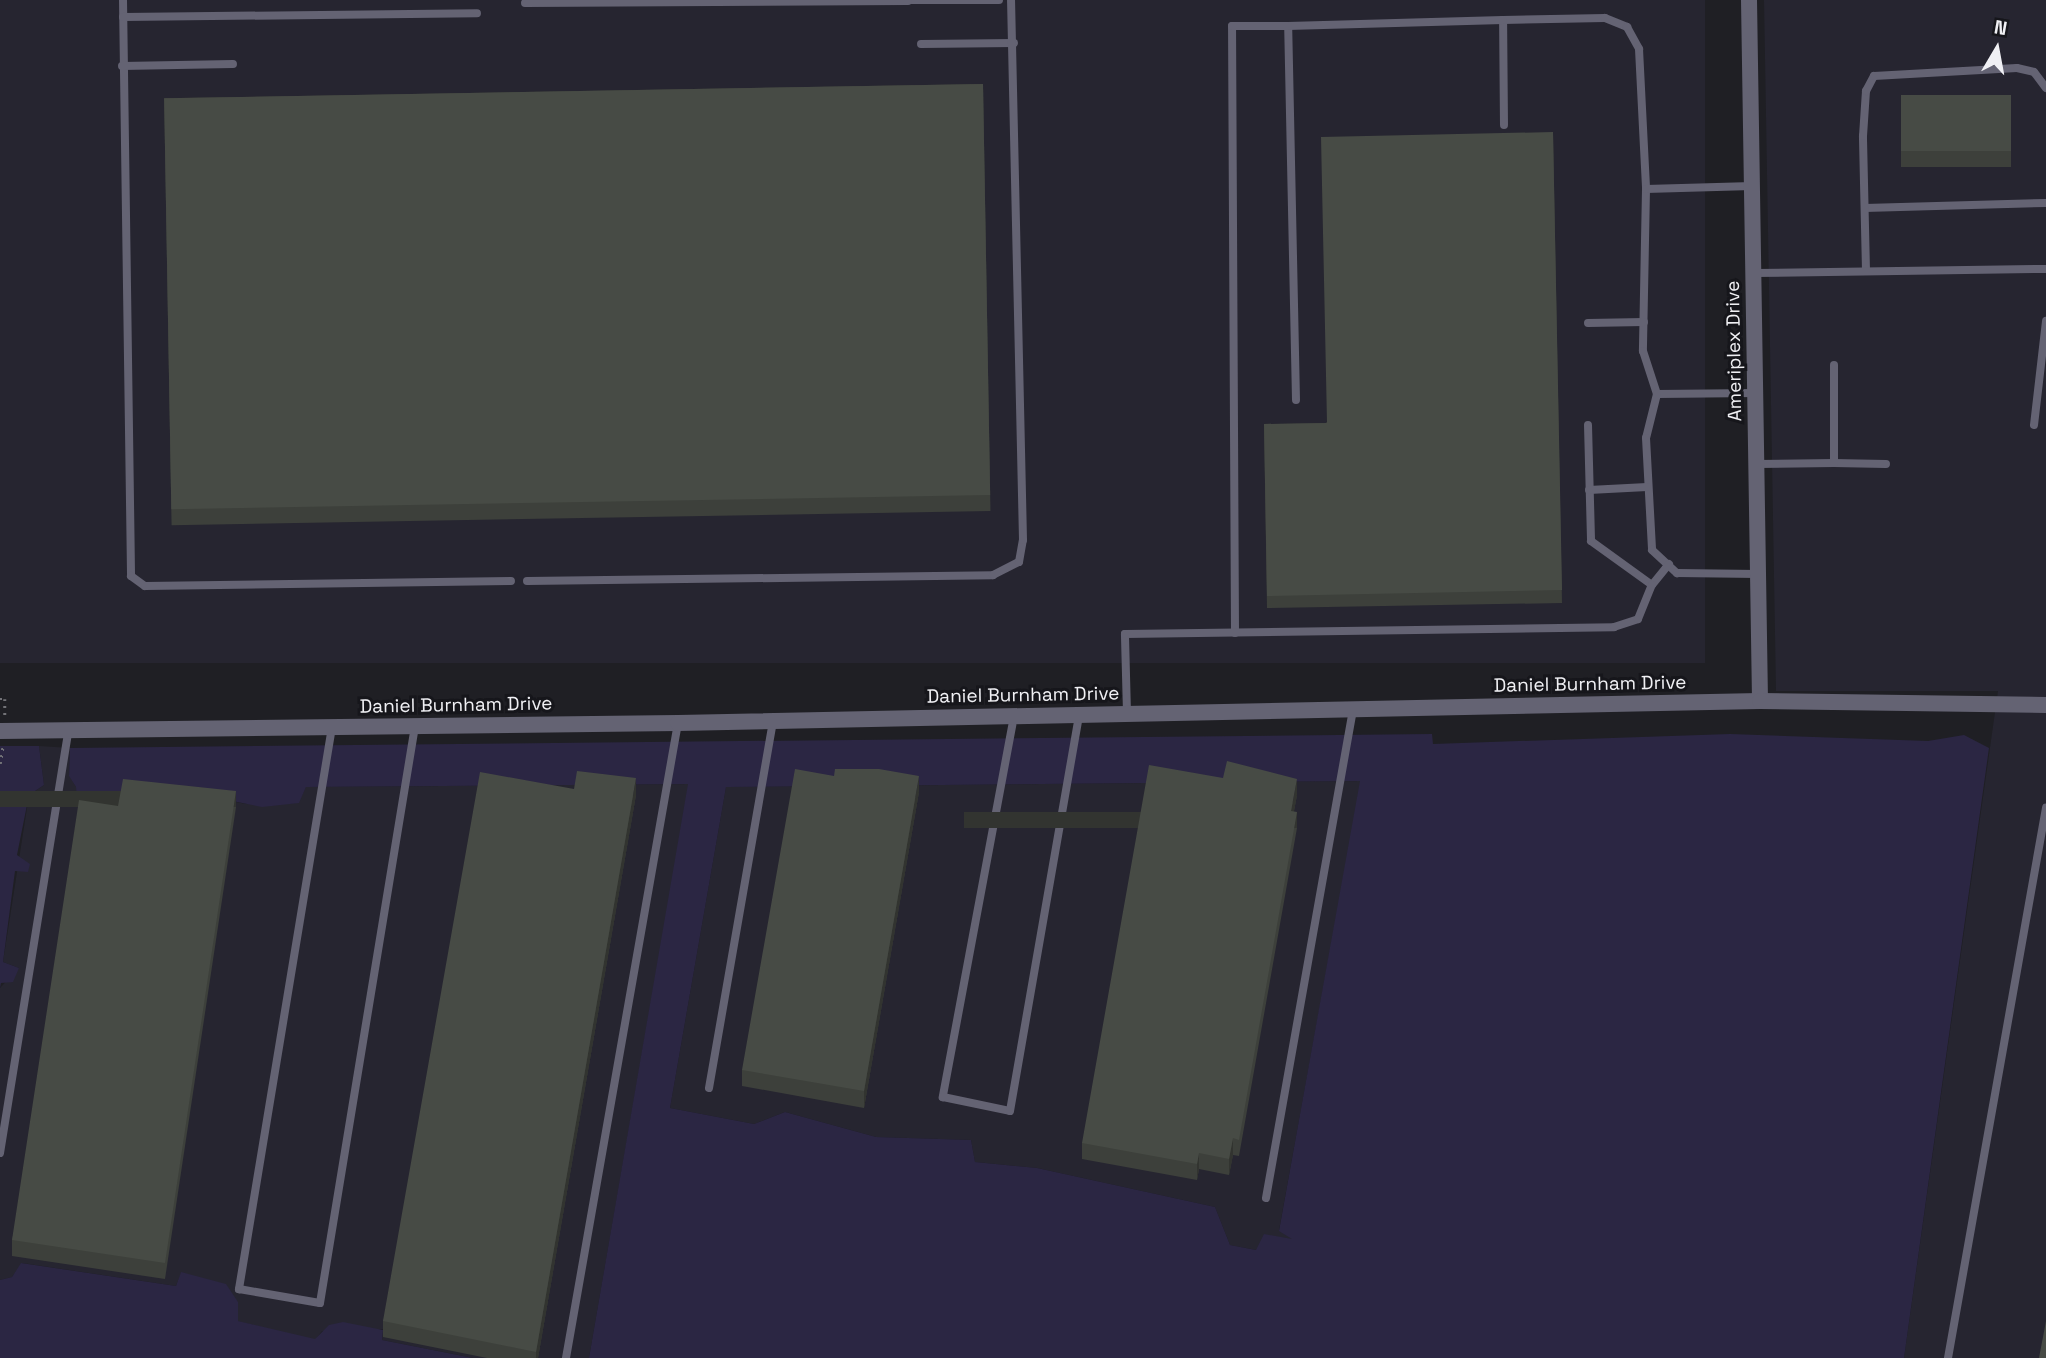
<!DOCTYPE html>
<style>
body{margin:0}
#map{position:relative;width:2046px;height:1358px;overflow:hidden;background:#1f1f24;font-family:"Space Grotesk",sans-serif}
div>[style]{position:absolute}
.built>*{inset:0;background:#262530;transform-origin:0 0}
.green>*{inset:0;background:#2b2643}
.path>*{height:2.5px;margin-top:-1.25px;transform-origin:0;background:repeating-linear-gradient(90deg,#727277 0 2px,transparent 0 7px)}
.lane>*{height:8px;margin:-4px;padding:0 4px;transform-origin:4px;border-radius:4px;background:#646373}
.street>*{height:16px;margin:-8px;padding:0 8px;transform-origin:8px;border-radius:8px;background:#646373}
.wall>*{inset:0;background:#3d403b;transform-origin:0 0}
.shaded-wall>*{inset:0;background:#323430;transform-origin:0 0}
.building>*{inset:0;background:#474b45;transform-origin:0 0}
span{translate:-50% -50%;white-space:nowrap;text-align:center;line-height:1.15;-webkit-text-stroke:6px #16161b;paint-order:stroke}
.street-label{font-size:19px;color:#f0f0f4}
.north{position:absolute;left:1962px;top:14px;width:70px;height:70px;-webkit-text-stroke:5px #16161b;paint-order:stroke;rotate:10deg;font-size:19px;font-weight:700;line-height:28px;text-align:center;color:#f0f0f4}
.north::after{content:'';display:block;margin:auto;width:24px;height:32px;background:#f0f0f4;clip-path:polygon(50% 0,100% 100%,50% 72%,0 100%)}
</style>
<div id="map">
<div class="built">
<div style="left:0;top:0;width:1705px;height:663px"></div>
<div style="clip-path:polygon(1764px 0,2046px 0,2046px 1358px,1904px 1358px,1998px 691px,1776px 691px)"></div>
<div style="clip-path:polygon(39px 746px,70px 748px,69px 775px,76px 787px,163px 787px,246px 804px,298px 803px,306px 787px,689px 784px,589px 1358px,473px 1358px,382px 1340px,383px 1329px,322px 1331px,315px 1340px,237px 1321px,238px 1302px,181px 1273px,176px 1286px,22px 1263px,12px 1277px,0 1280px,0 988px,19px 968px,3px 962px,29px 795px,44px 785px)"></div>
<div style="clip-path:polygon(1361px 781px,1279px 1230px,1294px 1239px,1256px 1250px,1230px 1245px,1215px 1207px,1037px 1168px,975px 1162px,971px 1140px,876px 1137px,785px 1112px,754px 1124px,670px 1108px,726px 787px)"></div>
</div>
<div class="green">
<div style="clip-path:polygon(evenodd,1432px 734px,1433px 744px,1730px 734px,1928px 741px,1964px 735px,1989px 748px,1904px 1358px,589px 1358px,688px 784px,306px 787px,299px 803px,262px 807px,163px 787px,118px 815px,78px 807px,76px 787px,69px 776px,70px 748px,1432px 734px,1360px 781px,1279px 1231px,1292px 1239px,1264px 1234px,1256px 1250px,1230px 1245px,1215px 1207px,1037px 1168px,975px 1162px,971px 1140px,876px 1137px,785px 1112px,754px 1124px,670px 1108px,726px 787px,1360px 781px)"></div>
<div style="clip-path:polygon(0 746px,39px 746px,44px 785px,29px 795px,17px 855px,30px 864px,28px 872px,15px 871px,3px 962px,19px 968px,13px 982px,1px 983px,0 988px)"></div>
<div style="clip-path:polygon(21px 1263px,176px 1286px,181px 1272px,226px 1284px,238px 1302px,238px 1321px,315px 1339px,329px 1325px,343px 1322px,383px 1330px,382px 1340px,473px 1358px,0 1358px,0 1280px,12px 1277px)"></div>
</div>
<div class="path">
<div style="left:0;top:699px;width:5px"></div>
<div style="left:5px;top:699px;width:16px;rotate:90deg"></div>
<div style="left:0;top:764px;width:18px;rotate:-81deg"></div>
</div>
<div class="lane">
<div style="left:123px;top:0;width:576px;rotate:89.2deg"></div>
<div style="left:131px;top:576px;width:17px;rotate:36deg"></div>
<div style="left:145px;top:586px;width:366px;rotate:-0.8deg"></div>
<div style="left:908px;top:0;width:91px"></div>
<div style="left:525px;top:3px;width:383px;rotate:-0.3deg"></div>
<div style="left:123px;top:17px;width:354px;rotate:-0.6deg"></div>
<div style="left:921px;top:44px;width:93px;rotate:-0.6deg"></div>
<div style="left:122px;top:66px;width:111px;rotate:-1deg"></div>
<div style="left:1504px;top:125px;width:105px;rotate:-90.5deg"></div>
<div style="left:1503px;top:20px;width:102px;rotate:-1.1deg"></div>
<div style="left:1605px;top:18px;width:24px;rotate:22deg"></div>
<div style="left:1627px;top:27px;width:25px;rotate:61deg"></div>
<div style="left:1639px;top:49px;width:140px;rotate:87.1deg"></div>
<div style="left:1646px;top:189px;width:162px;rotate:91.1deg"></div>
<div style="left:1643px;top:351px;width:45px;rotate:72deg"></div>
<div style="left:1646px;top:189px;width:106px;rotate:-1.6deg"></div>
<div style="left:1865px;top:208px;width:181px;rotate:-1.6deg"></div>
<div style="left:1866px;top:271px;width:135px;rotate:-91.3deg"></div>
<div style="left:1863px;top:136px;width:45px;rotate:-86.2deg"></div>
<div style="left:1866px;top:91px;width:17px;rotate:-62deg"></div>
<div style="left:1874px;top:76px;width:143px;rotate:-3.2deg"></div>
<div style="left:2017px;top:68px;width:17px;rotate:13deg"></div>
<div style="left:2034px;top:72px;width:20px;rotate:53deg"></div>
<div style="left:1754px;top:273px;width:292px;rotate:-0.8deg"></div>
<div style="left:1588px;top:323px;width:56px;rotate:-1deg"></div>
<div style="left:1756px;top:393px;width:99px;rotate:179.4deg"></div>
<div style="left:1657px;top:394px;width:45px;rotate:104deg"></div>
<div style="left:1646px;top:438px;width:112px;rotate:86.9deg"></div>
<div style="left:1652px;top:550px;width:34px;rotate:43deg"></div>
<div style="left:1677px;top:573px;width:81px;rotate:0.7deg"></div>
<div style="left:1296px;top:400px;width:374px;rotate:-91.2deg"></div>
<div style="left:1288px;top:26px;width:215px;rotate:-1.6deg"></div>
<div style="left:1588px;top:425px;width:116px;rotate:88.5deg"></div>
<div style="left:1591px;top:541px;width:75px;rotate:35.8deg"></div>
<div style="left:1652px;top:585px;width:27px;rotate:-51deg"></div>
<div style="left:2034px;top:425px;width:105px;rotate:-83.4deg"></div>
<div style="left:1834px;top:463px;width:52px;rotate:1.1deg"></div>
<div style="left:1757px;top:464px;width:77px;rotate:-0.7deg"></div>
<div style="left:1834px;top:463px;width:98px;rotate:-90deg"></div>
<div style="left:1589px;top:490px;width:58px;rotate:-3deg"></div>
<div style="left:527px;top:581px;width:466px;rotate:-0.7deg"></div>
<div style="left:993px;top:575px;width:29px;rotate:-27deg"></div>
<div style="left:1019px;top:562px;width:22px;rotate:-80deg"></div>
<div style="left:1023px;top:540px;width:540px;rotate:-91.27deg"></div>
<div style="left:1235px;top:633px;width:607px;rotate:-90.28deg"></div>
<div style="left:1232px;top:26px;width:56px"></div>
<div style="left:1127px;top:713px;width:79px;rotate:-91.5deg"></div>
<div style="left:1125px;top:634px;width:489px;rotate:-0.8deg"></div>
<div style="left:1614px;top:627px;width:25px;rotate:-18deg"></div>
<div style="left:1638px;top:619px;width:37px;rotate:-68deg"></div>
<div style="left:1014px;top:716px;width:388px;rotate:100.6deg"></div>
<div style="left:943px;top:1097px;width:68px;rotate:11.8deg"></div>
<div style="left:1010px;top:1111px;width:403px;rotate:-80.1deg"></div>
<div style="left:332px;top:727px;width:570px;rotate:99.4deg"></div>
<div style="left:239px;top:1289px;width:82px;rotate:9.8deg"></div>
<div style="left:320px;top:1303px;width:585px;rotate:-80.65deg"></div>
<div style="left:709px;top:1088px;width:373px;rotate:-80.1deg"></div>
<div style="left:0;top:1153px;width:430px;rotate:-80.8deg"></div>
<div style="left:1266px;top:1198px;width:497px;rotate:-79.9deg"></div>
<div style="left:566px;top:1358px;width:645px;rotate:-80deg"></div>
<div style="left:1948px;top:1358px;width:559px;rotate:-79.9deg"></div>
</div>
<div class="street">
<div style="left:1749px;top:0;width:701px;rotate:89.1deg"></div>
<div style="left:0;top:731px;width:678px;rotate:-0.68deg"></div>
<div style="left:678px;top:723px;width:1082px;rotate:-1.16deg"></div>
<div style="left:1760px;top:701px;width:286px;rotate:0.8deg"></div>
</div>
<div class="wall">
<div style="left:983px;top:84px;width:427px;height:819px;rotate:89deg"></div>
<div style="left:2011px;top:95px;width:72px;height:110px;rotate:90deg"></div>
<div style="clip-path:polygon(1553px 132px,1562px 603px,1267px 608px,1264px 424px,1326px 423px)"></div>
<div style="clip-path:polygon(574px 789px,636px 795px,538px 1358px,487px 1358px,383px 1337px,383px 1321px)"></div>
<div style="clip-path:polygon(919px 792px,864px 1108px,742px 1086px,742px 1070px)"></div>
<div style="clip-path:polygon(1297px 795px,1294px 811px,1297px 828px,1239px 1156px,1233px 1155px,1229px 1175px,1199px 1169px,1197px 1180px,1082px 1159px,1082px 1143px)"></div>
<div style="clip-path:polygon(118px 806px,236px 807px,165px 1279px,12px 1256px,12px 1240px)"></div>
</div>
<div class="shaded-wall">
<div style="clip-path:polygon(919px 776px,919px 792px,864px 1108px,864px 1091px)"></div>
<div style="clip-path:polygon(636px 778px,636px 795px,538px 1358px,536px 1358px,536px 1352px)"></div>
<div style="clip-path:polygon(1297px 779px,1297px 795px,1291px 827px,1291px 811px)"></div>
<div style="left:236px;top:791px;width:16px;height:477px;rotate:90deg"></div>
<div style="left:1297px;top:812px;width:16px;height:333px;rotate:90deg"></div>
<div style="clip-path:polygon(1233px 1138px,1233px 1155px,1229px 1175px,1229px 1159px)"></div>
<div style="clip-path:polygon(1199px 1153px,1199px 1169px,1197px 1180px,1197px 1164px)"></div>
</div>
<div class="building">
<div style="left:983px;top:84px;width:411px;height:819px;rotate:89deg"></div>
<div style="left:2011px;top:95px;width:56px;height:110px;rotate:90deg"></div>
<div style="clip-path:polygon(1553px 132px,1562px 590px,1267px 596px,1264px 424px,1327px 423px,1321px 137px)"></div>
<div style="clip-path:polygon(1227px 761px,1297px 779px,1291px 811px,1297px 812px,1239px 1140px,1233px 1138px,1229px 1159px,1199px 1153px,1197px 1164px,1082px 1143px,1149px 765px,1223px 778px)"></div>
<div style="clip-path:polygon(795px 769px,834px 776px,835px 769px,879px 769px,919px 776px,864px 1091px,742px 1070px)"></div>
<div style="clip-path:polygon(577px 771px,636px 778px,536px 1352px,383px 1321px,480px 772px,574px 789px)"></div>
<div style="clip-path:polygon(123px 779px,236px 791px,165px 1263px,12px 1240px,79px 800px,118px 806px)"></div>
<div style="clip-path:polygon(2046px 1321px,2046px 1358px,2039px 1358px)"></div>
</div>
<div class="street-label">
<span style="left:1734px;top:351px;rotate:-91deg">Ameriplex Drive</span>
<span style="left:1590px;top:684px;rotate:-1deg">Daniel Burnham Drive</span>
<span style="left:1023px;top:695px;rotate:-1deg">Daniel Burnham Drive</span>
<span style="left:456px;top:705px;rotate:-1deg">Daniel Burnham Drive</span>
</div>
<div class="north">N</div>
</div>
